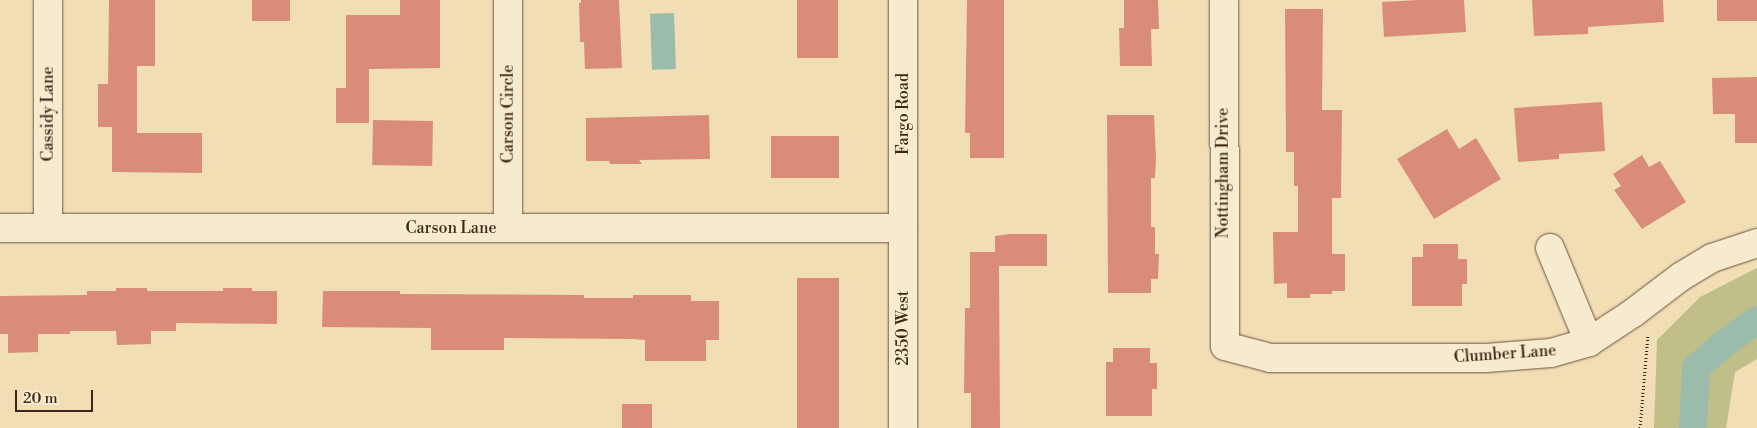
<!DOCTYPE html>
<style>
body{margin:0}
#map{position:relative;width:1757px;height:428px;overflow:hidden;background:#f1deb5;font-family:"Libre Bodoni",serif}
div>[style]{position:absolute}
.green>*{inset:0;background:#c1bf89}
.water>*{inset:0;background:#9bbcab;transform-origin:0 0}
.canal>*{height:28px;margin:-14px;padding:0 14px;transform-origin:14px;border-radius:14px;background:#9bbcab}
.building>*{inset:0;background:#d98d79;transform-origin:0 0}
.path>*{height:3px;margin-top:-1.5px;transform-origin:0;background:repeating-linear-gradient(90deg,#3f2515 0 1px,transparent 0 3.5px)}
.roads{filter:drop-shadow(0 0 1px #6c533d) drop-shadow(0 0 1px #6c533d)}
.minor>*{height:28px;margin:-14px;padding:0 14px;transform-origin:14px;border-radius:14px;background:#f6eacf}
span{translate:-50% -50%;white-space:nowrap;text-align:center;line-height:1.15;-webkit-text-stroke:4px #f6eacf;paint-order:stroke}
.street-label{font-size:16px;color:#3f2515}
.scale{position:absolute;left:15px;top:390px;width:78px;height:22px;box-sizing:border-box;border:2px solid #3f2515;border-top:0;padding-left:6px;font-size:15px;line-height:18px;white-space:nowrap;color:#3f2515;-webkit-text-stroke:4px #f6eacf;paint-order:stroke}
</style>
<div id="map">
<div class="green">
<div style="clip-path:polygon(1757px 268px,1757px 359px,1735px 372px,1726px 428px,1654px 428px,1657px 340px,1700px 297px)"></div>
</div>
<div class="water">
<div style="left:674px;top:13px;width:56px;height:24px;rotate:88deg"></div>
</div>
<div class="canal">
<div style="left:1693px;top:428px;width:60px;rotate:-87.1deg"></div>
<div style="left:1696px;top:368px;width:35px;rotate:-41deg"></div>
<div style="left:1722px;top:345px;width:43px;rotate:-35.5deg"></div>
</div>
<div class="building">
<div style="clip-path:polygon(109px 0,155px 0,155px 66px,137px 66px,137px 133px,202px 133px,202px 173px,112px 172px,112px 127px,98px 127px,98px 84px,108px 84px)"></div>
<div style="left:252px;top:0;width:38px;height:21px"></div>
<div style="clip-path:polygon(400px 0,440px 0,440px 68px,369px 69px,369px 123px,336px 123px,336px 88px,346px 88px,346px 15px,400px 15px)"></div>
<div style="clip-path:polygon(581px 0,619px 0,622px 68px,585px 69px,584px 42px,580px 42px,579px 3px,581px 3px)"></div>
<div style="left:797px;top:0;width:41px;height:58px"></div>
<div style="clip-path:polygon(967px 0,1004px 0,1004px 158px,970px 158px,970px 133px,965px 133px)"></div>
<div style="clip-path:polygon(1124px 0,1158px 0,1159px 29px,1151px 29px,1152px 66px,1120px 66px,1119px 28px,1124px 28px)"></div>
<div style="clip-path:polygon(1418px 0,1464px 0,1466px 32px,1384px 37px,1382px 2px)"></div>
<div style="clip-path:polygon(1532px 0,1663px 0,1664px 22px,1588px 27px,1588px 34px,1534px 36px)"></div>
<div style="left:1717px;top:0;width:40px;height:21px"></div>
<div style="clip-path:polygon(1285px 9px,1323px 9px,1322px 110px,1342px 110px,1341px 198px,1332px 198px,1332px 254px,1345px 254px,1345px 291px,1332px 291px,1332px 294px,1310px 294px,1310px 298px,1287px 298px,1287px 283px,1274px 284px,1273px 232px,1298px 232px,1298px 186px,1294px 186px,1294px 152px,1286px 152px)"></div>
<div style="clip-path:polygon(1757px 77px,1757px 143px,1735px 143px,1735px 114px,1713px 114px,1712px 78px)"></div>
<div style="clip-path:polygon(1602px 102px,1605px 151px,1559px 154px,1559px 159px,1518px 162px,1514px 108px)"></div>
<div style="clip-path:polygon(709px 115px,710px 159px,639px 160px,642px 164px,610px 164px,609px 161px,586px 161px,586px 118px)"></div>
<div style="clip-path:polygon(1107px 115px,1154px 115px,1156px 158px,1155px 178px,1151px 178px,1151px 227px,1155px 227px,1155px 254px,1159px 254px,1158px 279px,1151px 279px,1151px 293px,1108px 293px)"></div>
<div style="left:373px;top:120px;width:60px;height:45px;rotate:1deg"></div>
<div style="clip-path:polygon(1447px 129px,1459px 149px,1476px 138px,1501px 179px,1434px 219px,1397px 159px)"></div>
<div style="left:771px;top:136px;width:68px;height:42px"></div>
<div style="clip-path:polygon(1642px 155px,1649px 167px,1660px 161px,1686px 202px,1642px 229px,1614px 190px,1621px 186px,1613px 174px)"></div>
<div style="clip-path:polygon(1010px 234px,1047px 234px,1047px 266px,999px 266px,1000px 428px,971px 428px,971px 393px,964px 393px,965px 308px,970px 308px,970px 252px,995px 252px,995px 236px)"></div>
<div style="clip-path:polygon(1423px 244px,1458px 244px,1458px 259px,1467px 259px,1467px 284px,1462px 284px,1462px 306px,1412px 306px,1412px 257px,1423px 257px)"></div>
<div style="left:797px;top:278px;width:42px;height:150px"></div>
<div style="clip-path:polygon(116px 288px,147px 288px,147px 291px,223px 291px,223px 288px,252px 288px,252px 291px,277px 291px,277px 324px,176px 323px,176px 331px,151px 331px,151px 344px,117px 345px,116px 331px,70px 331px,70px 334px,38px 334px,38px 352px,8px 353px,8px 334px,0 334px,0 296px,87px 295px,87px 291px,116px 291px)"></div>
<div style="clip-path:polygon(323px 291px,400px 291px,400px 294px,584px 295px,584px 298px,633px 298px,633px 295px,691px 295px,691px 301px,719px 301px,719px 340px,706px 340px,706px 361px,645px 361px,645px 340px,633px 339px,504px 338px,504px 350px,431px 350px,431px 328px,322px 327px)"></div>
<div style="clip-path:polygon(1113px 348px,1150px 348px,1150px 363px,1157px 363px,1157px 389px,1152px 389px,1152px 416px,1106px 416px,1106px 362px,1113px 362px)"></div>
<div style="left:622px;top:404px;width:30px;height:24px"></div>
</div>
<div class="path">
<div style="left:1640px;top:428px;width:94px;rotate:-85.1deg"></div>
</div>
<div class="roads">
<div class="minor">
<div style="left:48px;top:0;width:228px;rotate:90deg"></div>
<div style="left:508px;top:0;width:228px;rotate:90deg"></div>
<div style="left:903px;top:0;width:428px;rotate:90deg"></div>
<div style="left:1224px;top:0;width:346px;rotate:89.8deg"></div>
<div style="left:1225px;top:346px;width:47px;rotate:14.9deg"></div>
<div style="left:1270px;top:358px;width:216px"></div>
<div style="left:1486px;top:358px;width:65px;rotate:-4.4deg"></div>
<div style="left:1551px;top:353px;width:40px;rotate:-16deg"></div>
<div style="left:1589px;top:342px;width:53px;rotate:-33.4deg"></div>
<div style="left:1633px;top:313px;width:61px;rotate:-37.1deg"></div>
<div style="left:1682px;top:276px;width:35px;rotate:-31deg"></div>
<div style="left:1712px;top:258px;width:47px;rotate:-18.4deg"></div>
<div style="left:0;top:228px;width:903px"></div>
<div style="left:1550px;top:248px;width:102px;rotate:67.5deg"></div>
</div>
</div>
<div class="street-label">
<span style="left:48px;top:114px;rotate:-90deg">Cassidy Lane</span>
<span style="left:508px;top:114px;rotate:-90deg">Carson Circle</span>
<span style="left:903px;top:114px;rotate:-90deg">Fargo Road</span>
<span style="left:1223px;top:173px;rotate:-90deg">Nottingham Drive</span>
<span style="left:451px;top:228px">Carson Lane</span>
<span style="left:903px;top:328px;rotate:-90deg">2350 West</span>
<span style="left:1505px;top:354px;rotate:-4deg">Clumber Lane</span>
</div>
<div class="scale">20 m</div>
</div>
